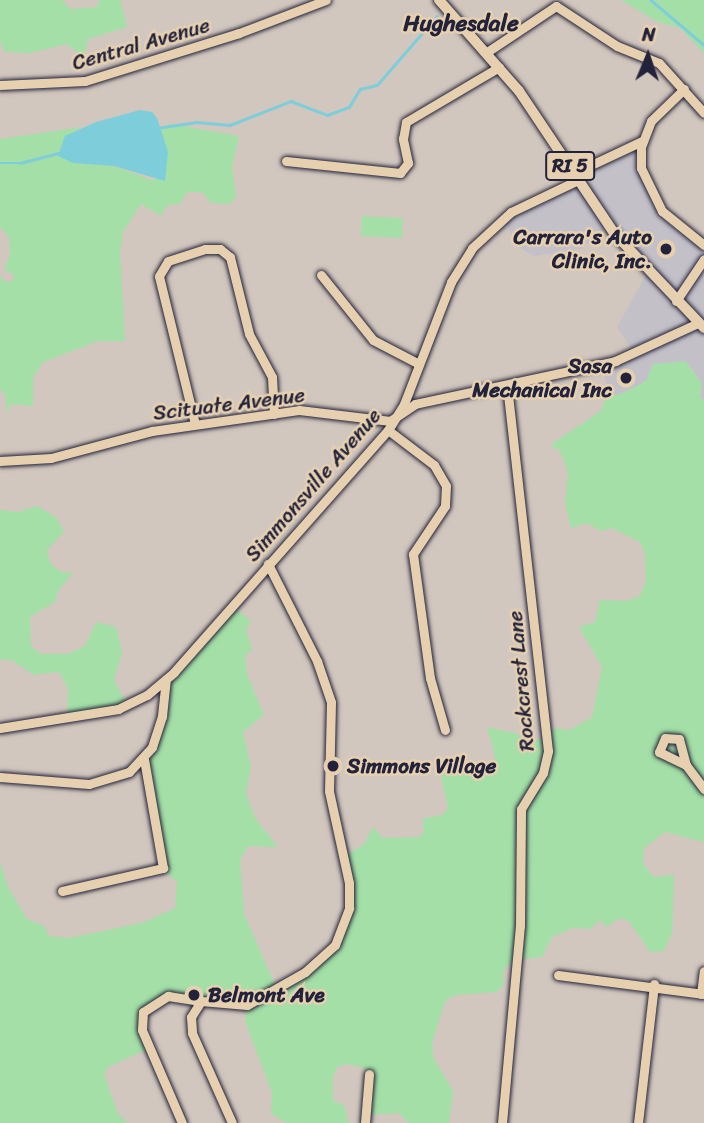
<!DOCTYPE html>
<style>
body{margin:0}
#map{position:relative;width:704px;height:1123px;overflow:hidden;background:#d2c7be;font-family:Sriracha,sans-serif}
div>[style]{position:absolute}
.built>*{inset:0;background:#c4c0c8}
.green>*{inset:0;background:#a3dfa6;transform-origin:0 0}
.water>*{inset:0;background:#7ecddb}
.stream>*{height:2.5px;margin:-1.25px;padding:0 1.25px;transform-origin:1.25px;border-radius:1.25px;background:#7ecddb}
.roads{filter:drop-shadow(0 0 2px #22223b) drop-shadow(0 0 2px #22223b)}
.minor>*{height:9px;margin:-4.5px;padding:0 4.5px;transform-origin:4.5px;border-radius:4.5px;background:#e6d0b0}
.major>*{height:10px;margin:-5px;padding:0 5px;transform-origin:5px;border-radius:5px;background:#e6d0b0}
.dots>*{width:19px;height:19px;translate:-50% -50%;box-sizing:border-box;border:4px solid #e6d0b0;border-radius:50%}
span{translate:-50% -50%;white-space:nowrap;text-align:center;line-height:1.15;-webkit-text-stroke:5px #e6d0b0;paint-order:stroke}
.shield-label span{padding:2px 5px;background:#e6d0b0;border:2px solid;border-radius:5px;-webkit-text-stroke-width:0}
.shield-label{font-size:19px;color:#22223b;font-weight:700}
.street-label{font-size:21px;color:#22223b}
.poi-label{font-size:21px;color:#22223b;font-weight:700}
.right{translate:-100% -50%;text-align:right}
.left{translate:0 -50%;text-align:left}
.neighbourhood-label{font-size:23px;color:#22223b;font-weight:700}
.north{position:absolute;left:613px;top:21px;width:70px;height:70px;-webkit-text-stroke:5px #e6d0b0;paint-order:stroke;rotate:2deg;font-size:19px;font-weight:700;line-height:28px;text-align:center;color:#22223b}
.north::after{content:'';display:block;margin:auto;width:24px;height:32px;background:#22223b;clip-path:polygon(50% 0,100% 100%,50% 72%,0 100%)}
</style>
<div id="map">
<div class="built">
<div style="clip-path:polygon(639px 143px,652px 196px,704px 244px,704px 400px,700px 398px,702px 383px,689px 365px,657px 364px,646px 381px,619px 395px,612px 396px,608px 388px,601px 365px,632px 350px,617px 327px,647px 273px,608px 226px,581px 249px,534px 256px,520px 248px,503px 220px,577px 180px,575px 173px)"></div>
</div>
<div class="green">
<div style="clip-path:polygon(0 0,62px 0,71px 9px,96px 7px,100px 0,120px 0,127px 27px,88px 39px,84px 58px,67px 44px,30px 53px,5px 52px,0 42px)"></div>
<div style="clip-path:polygon(621px 0,704px 0,704px 53px,680px 28px,658px 22px)"></div>
<div style="clip-path:polygon(172px 124px,239px 136px,232px 167px,236px 197px,229px 204px,211px 203px,202px 192px,187px 192px,180px 204px,167px 205px,161px 216px,141px 204px,123px 232px,120px 252px,125px 341px,98px 341px,43px 362px,33px 378px,33px 406px,11px 404px,6px 413px,6px 397px,0 388px,0 276px,6px 282px,13px 281px,14px 275px,4px 269px,10px 255px,9px 237px,0 227px,0 139px,82px 127px,65px 137px,73px 163px,114px 166px,154px 181px,159px 127px)"></div>
<div style="left:362px;top:216px;width:41px;height:20px;rotate:3deg"></div>
<div style="clip-path:polygon(685px 361px,702px 383px,700px 397px,704px 400px,704px 842px,665px 832px,644px 848px,643px 863px,654px 877px,674px 875px,672px 933px,664px 951px,650px 952px,629px 921px,620px 918px,606px 927px,600px 920px,590px 929px,573px 928px,552px 937px,542px 957px,514px 960px,504px 969px,503px 986px,496px 992px,456px 995px,445px 1001px,432px 1043px,433px 1057px,453px 1091px,449px 1123px,409px 1123px,399px 1113px,366px 1115px,369px 1074px,363px 1067px,346px 1064px,337px 1067px,333px 1077px,333px 1100px,344px 1106px,349px 1123px,287px 1123px,271px 1114px,272px 1093px,246px 1024px,245px 1005px,166px 996px,143px 1016px,150px 1048px,108px 1067px,104px 1074px,118px 1114px,128px 1123px,0 1123px,0 862px,8px 887px,27px 919px,44px 926px,49px 936px,69px 938px,142px 923px,175px 908px,177px 882px,162px 869px,145px 759px,152px 746px,166px 680px,232px 606px,251px 621px,246px 630px,252px 649px,245px 656px,247px 674px,264px 715px,243px 732px,251px 767px,246px 793px,255px 818px,278px 847px,248px 846px,240px 860px,244px 914px,276px 987px,328px 955px,347px 916px,346px 855px,364px 844px,373px 827px,383px 838px,420px 837px,424px 831px,422px 819px,442px 815px,448px 808px,440px 772px,450px 775px,493px 764px,495px 755px,487px 727px,518px 734px,533px 743px,555px 728px,570px 730px,592px 717px,602px 667px,579px 627px,595px 622px,600px 600px,627px 601px,640px 596px,646px 580px,645px 554px,640px 542px,611px 528px,601px 531px,587px 523px,571px 528px,565px 504px,568px 472px,560px 451px,550px 445px,601px 411px,608px 388px,612px 395px,619px 395px,646px 381px,653px 364px)"></div>
<div style="clip-path:polygon(37px 506px,57px 518px,64px 532px,47px 550px,50px 563px,61px 572px,73px 573px,57px 592px,56px 601px,30px 617px,31px 646px,41px 654px,68px 654px,85px 646px,96px 622px,116px 627px,122px 652px,114px 680px,127px 704px,67px 718px,68px 689px,59px 672px,34px 675px,13px 661px,0 659px,0 510px,18px 512px)"></div>
</div>
<div class="water">
<div style="clip-path:polygon(140px 110px,152px 112px,157px 118px,168px 152px,165px 181px,114px 166px,73px 163px,58px 156px,65px 136px,96px 122px)"></div>
</div>
<div class="stream">
<div style="left:651px;top:0;width:70px;rotate:40.3deg"></div>
<div style="left:156px;top:128px;width:41px;rotate:-8.3deg"></div>
<div style="left:197px;top:122px;width:33px;rotate:5deg"></div>
<div style="left:230px;top:125px;width:66px;rotate:-21.5deg"></div>
<div style="left:291px;top:101px;width:39px;rotate:21deg"></div>
<div style="left:327px;top:115px;width:23px;rotate:-20deg"></div>
<div style="left:349px;top:107px;width:21px;rotate:-59deg"></div>
<div style="left:360px;top:89px;width:17px;rotate:-13deg"></div>
<div style="left:377px;top:85px;width:91px;rotate:-49deg"></div>
<div style="left:0;top:163px;width:20px"></div>
<div style="left:20px;top:163px;width:43px;rotate:-14.7deg"></div>
</div>
<div class="roads">
<div class="minor">
<div style="left:487px;top:52px;width:83px;rotate:-33.7deg"></div>
<div style="left:556px;top:6px;width:73px;rotate:33.3deg"></div>
<div style="left:617px;top:46px;width:45px;rotate:22deg"></div>
<div style="left:659px;top:63px;width:67px;rotate:48deg"></div>
<div style="left:0;top:85px;width:85px;rotate:-2.7deg"></div>
<div style="left:85px;top:81px;width:161px;rotate:-17.3deg"></div>
<div style="left:239px;top:33px;width:93px;rotate:-20.8deg"></div>
<div style="left:684px;top:89px;width:46px;rotate:135.9deg"></div>
<div style="left:651px;top:121px;width:28px;rotate:111deg"></div>
<div style="left:641px;top:147px;width:21px;rotate:90deg"></div>
<div style="left:641px;top:168px;width:48px;rotate:64deg"></div>
<div style="left:662px;top:211px;width:54px;rotate:39deg"></div>
<div style="left:286px;top:161px;width:115px;rotate:6deg"></div>
<div style="left:400px;top:173px;width:13px;rotate:-51deg"></div>
<div style="left:408px;top:163px;width:25px;rotate:-102deg"></div>
<div style="left:403px;top:139px;width:17px;rotate:-80deg"></div>
<div style="left:406px;top:122px;width:108px;rotate:-30.6deg"></div>
<div style="left:574px;top:173px;width:75px;rotate:-25.2deg"></div>
<div style="left:321px;top:275px;width:83px;rotate:51.3deg"></div>
<div style="left:373px;top:340px;width:52px;rotate:27.6deg"></div>
<div style="left:676px;top:301px;width:50px;rotate:-56.3deg"></div>
<div style="left:195px;top:424px;width:152px;rotate:-103.7deg"></div>
<div style="left:159px;top:276px;width:17px;rotate:-59deg"></div>
<div style="left:168px;top:261px;width:39px;rotate:-18deg"></div>
<div style="left:205px;top:249px;width:15px"></div>
<div style="left:220px;top:249px;width:13px;rotate:39deg"></div>
<div style="left:230px;top:257px;width:79px;rotate:76.1deg"></div>
<div style="left:249px;top:334px;width:49px;rotate:61.9deg"></div>
<div style="left:272px;top:377px;width:37px;rotate:87deg"></div>
<div style="left:388px;top:430px;width:58px;rotate:37.3deg"></div>
<div style="left:434px;top:465px;width:24px;rotate:60deg"></div>
<div style="left:446px;top:486px;width:20px;rotate:93deg"></div>
<div style="left:445px;top:506px;width:58px;rotate:123.7deg"></div>
<div style="left:413px;top:554px;width:125px;rotate:82.2deg"></div>
<div style="left:430px;top:678px;width:54px;rotate:73.9deg"></div>
<div style="left:0;top:461px;width:51px;rotate:-3.4deg"></div>
<div style="left:51px;top:458px;width:105px;rotate:-15deg"></div>
<div style="left:152px;top:431px;width:148px;rotate:-8.1deg"></div>
<div style="left:299px;top:410px;width:92px;rotate:6.9deg"></div>
<div style="left:390px;top:421px;width:30px;rotate:-34deg"></div>
<div style="left:415px;top:404px;width:205px;rotate:-12.1deg"></div>
<div style="left:615px;top:361px;width:91px;rotate:-24.6deg"></div>
<div style="left:0;top:728px;width:120px;rotate:-9.1deg"></div>
<div style="left:118px;top:709px;width:32px;rotate:-26deg"></div>
<div style="left:147px;top:695px;width:35px;rotate:-40deg"></div>
<div style="left:174px;top:672px;width:323px;rotate:-48.5deg"></div>
<div style="left:388px;top:430px;width:31px;rotate:-58deg"></div>
<div style="left:404px;top:404px;width:131px;rotate:-68.9deg"></div>
<div style="left:451px;top:282px;width:40px;rotate:-58deg"></div>
<div style="left:472px;top:248px;width:53px;rotate:-42.7deg"></div>
<div style="left:511px;top:212px;width:74px;rotate:-25.5deg"></div>
<div style="left:686px;top:765px;width:30px;rotate:-154deg"></div>
<div style="left:659px;top:752px;width:15px;rotate:-67deg"></div>
<div style="left:665px;top:738px;width:14px;rotate:4deg"></div>
<div style="left:679px;top:739px;width:27px;rotate:75deg"></div>
<div style="left:686px;top:765px;width:30px;rotate:53deg"></div>
<div style="left:0;top:777px;width:89px;rotate:4.5deg"></div>
<div style="left:89px;top:784px;width:42px;rotate:-16.7deg"></div>
<div style="left:129px;top:772px;width:34px;rotate:-47deg"></div>
<div style="left:152px;top:747px;width:33px;rotate:-72deg"></div>
<div style="left:162px;top:716px;width:36px;rotate:-84deg"></div>
<div style="left:62px;top:891px;width:104px;rotate:-12.8deg"></div>
<div style="left:163px;top:868px;width:111px;rotate:-99.9deg"></div>
<div style="left:558px;top:975px;width:147px;rotate:7.4deg"></div>
<div style="left:701px;top:994px;width:23px;rotate:-83deg"></div>
<div style="left:201px;top:1001px;width:46px;rotate:5deg"></div>
<div style="left:247px;top:1005px;width:67px;rotate:-29.6deg"></div>
<div style="left:305px;top:972px;width:40px;rotate:-42deg"></div>
<div style="left:335px;top:945px;width:40px;rotate:-69deg"></div>
<div style="left:349px;top:908px;width:25px;rotate:-90deg"></div>
<div style="left:349px;top:883px;width:94px;rotate:-102.3deg"></div>
<div style="left:329px;top:791px;width:89px;rotate:-88.7deg"></div>
<div style="left:331px;top:702px;width:43px;rotate:-108.9deg"></div>
<div style="left:317px;top:661px;width:109px;rotate:-116.8deg"></div>
<div style="left:182px;top:1123px;width:101px;rotate:-113.3deg"></div>
<div style="left:142px;top:1030px;width:18px;rotate:-87deg"></div>
<div style="left:143px;top:1012px;width:30px;rotate:-33deg"></div>
<div style="left:168px;top:996px;width:33px;rotate:9deg"></div>
<div style="left:201px;top:1001px;width:19px;rotate:122deg"></div>
<div style="left:191px;top:1017px;width:16px;rotate:86deg"></div>
<div style="left:192px;top:1033px;width:98px;rotate:66deg"></div>
<div style="left:365px;top:1123px;width:49px;rotate:-85.3deg"></div>
<div style="left:502px;top:1123px;width:198px;rotate:-84.8deg"></div>
<div style="left:520px;top:926px;width:117px;rotate:-89.5deg"></div>
<div style="left:521px;top:809px;width:42px;rotate:-58.6deg"></div>
<div style="left:543px;top:773px;width:23px;rotate:-77deg"></div>
<div style="left:548px;top:751px;width:366px;rotate:-96.4deg"></div>
<div style="left:638px;top:1123px;width:140px;rotate:-83.4deg"></div>
</div>
<div class="major">
<div style="left:439px;top:0;width:121px;rotate:48.7deg"></div>
<div style="left:519px;top:91px;width:171px;rotate:56.2deg"></div>
<div style="left:614px;top:233px;width:131px;rotate:46.5deg"></div>
</div>
</div>
<div class="dots">
<div style="left:666px;top:249px;background:#22223b"></div>
<div style="left:626px;top:378px;background:#22223b"></div>
<div style="left:333px;top:766px;background:#22223b"></div>
<div style="left:194px;top:995px;background:#22223b"></div>
</div>
<div class="shield-label">
<span style="left:570px;top:166px">RI 5</span>
</div>
<div class="street-label">
<span style="left:141px;top:44px;rotate:-16deg">Central Avenue</span>
<span style="left:229px;top:404px;rotate:-7deg">Scituate Avenue</span>
<span style="left:313px;top:485px;rotate:-49deg">Simmonsville Avenue</span>
<span style="left:521px;top:681px;rotate:-95deg">Rockcrest Lane</span>
</div>
<div class="poi-label">
<span class="right" style="left:652px;top:249px">Carrara's Auto<br>Clinic, Inc.</span>
<span class="right" style="left:612px;top:378px">Sasa<br>Mechanical Inc</span>
<span class="left" style="left:347px;top:766px">Simmons Village</span>
<span class="left" style="left:208px;top:995px">Belmont Ave</span>
</div>
<div class="neighbourhood-label">
<span style="left:461px;top:24px">Hughesdale</span>
</div>
<div class="north">N</div>
</div>
